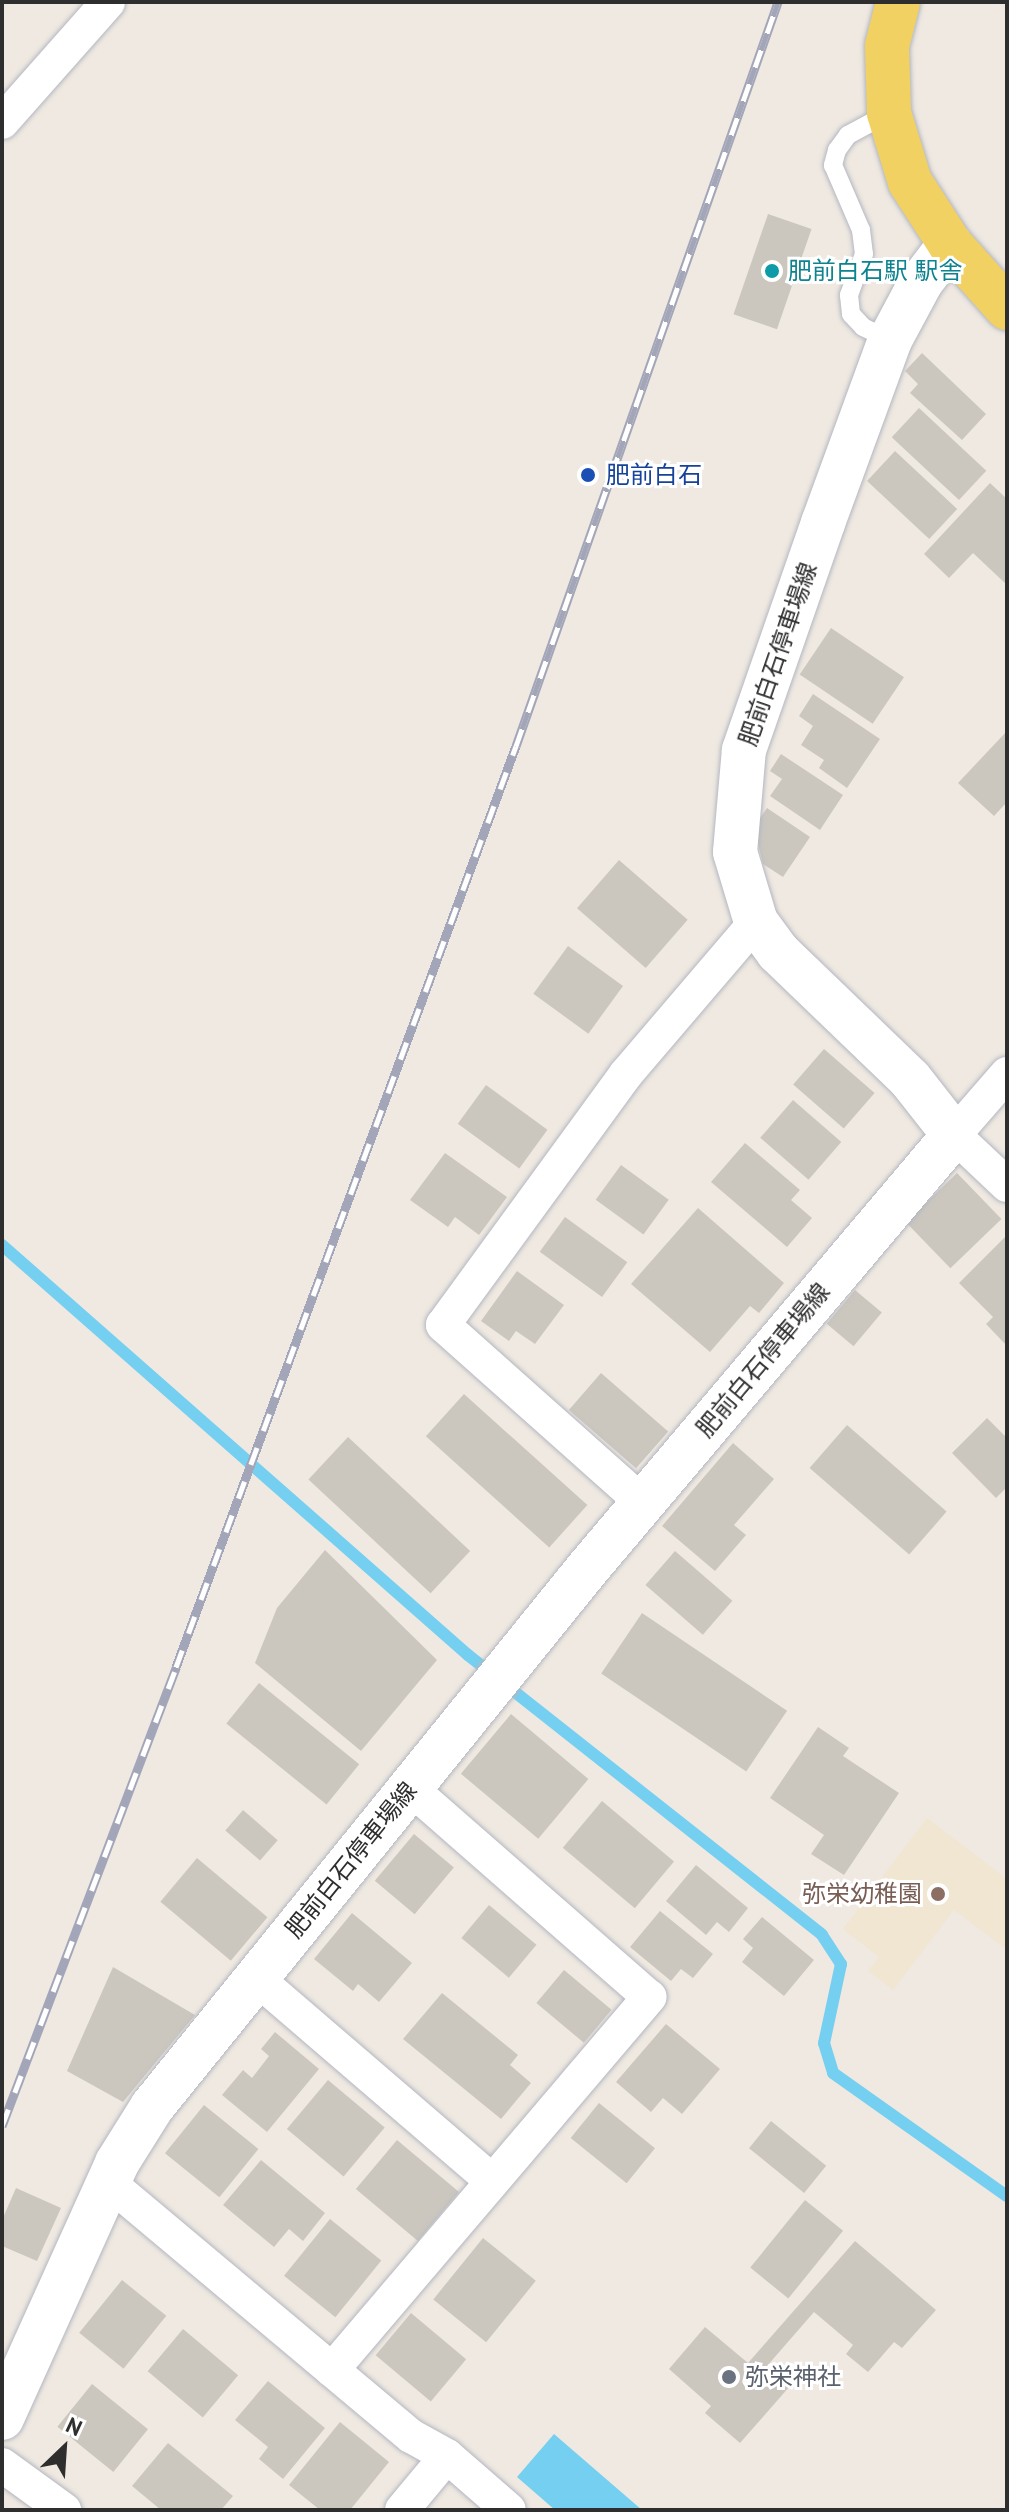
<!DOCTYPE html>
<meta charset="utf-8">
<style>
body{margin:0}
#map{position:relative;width:1009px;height:2512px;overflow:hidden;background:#efe9e1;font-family:"PT Sans","Noto Sans JP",sans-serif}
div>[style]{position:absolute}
.education>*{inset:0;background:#f0e6d1}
.water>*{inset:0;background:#75cff0}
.stream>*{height:12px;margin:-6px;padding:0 6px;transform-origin:6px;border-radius:6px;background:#75cff0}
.building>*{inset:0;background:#cbc7bf;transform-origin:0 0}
.roads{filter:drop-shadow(0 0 2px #b4b7c1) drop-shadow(0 0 2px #b4b7c1)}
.lane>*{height:18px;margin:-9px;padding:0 9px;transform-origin:9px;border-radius:9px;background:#fff}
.street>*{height:34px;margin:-17px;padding:0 17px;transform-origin:17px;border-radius:17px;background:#fff}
.secondary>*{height:44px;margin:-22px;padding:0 22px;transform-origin:22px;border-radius:22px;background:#fff}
.primary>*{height:44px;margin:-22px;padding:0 22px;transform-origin:22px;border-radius:22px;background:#f2d163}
.rail>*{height:9px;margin-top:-4.5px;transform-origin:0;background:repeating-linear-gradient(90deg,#fff 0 18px,#a3a6b8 0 36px);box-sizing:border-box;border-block:2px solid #a3a6b8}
.dots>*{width:22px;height:22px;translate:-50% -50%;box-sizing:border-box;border:4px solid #fff;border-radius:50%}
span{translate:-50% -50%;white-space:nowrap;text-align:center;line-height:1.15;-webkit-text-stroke:6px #fff;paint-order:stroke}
.culture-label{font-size:24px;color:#0d838f}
.left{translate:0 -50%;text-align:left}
.transit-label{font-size:24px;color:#164399}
.street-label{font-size:24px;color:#2e2e2e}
.education-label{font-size:24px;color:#785e54}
.right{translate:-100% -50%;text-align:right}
.worship-label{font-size:24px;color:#5b616d}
.frame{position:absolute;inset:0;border:4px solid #2e2e2e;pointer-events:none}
.north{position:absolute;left:24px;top:2408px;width:80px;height:80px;-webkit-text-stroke:6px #fff;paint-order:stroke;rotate:25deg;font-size:22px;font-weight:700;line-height:32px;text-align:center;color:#2e2e2e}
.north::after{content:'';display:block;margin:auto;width:28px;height:36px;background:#2e2e2e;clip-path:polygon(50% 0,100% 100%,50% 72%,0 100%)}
</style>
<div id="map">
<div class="education">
<div style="clip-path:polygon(927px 1818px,1007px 1879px,1007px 1950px,954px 1910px,893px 1990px,868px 1971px,879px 1957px,843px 1929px)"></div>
</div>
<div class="water">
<div style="clip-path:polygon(554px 2434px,642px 2510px,555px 2510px,517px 2477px)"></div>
</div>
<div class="stream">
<div style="left:2px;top:1245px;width:621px;rotate:41.34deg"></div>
<div style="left:468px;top:1655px;width:451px;rotate:38.3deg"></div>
<div style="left:822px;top:1935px;width:35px;rotate:57deg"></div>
<div style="left:841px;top:1964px;width:81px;rotate:102.1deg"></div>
<div style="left:824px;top:2043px;width:31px;rotate:73deg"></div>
<div style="left:833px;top:2073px;width:213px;rotate:35.3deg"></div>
</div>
<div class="building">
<div style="left:768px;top:214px;width:46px;height:106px;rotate:19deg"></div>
<div style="clip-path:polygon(922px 353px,986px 414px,962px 440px,910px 393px,918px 384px,905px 371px)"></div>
<div style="left:919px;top:408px;width:92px;height:40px;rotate:43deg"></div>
<div style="left:895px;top:451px;width:85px;height:41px;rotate:43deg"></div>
<div style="clip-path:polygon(990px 483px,1007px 499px,1007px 585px,973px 553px,949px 578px,924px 554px)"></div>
<div style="left:831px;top:628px;width:88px;height:56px;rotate:34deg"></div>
<div style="clip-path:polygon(813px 694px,880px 739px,847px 788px,819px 768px,824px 760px,801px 745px,813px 726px,799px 716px)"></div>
<div style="clip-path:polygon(1007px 731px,1007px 802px,994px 816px,958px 783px)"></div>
<div style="clip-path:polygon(781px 754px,843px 795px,820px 830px,770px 796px,782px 779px,770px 771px)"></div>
<div style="clip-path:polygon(767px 808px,810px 837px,783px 877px,763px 864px,754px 827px)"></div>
<div style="left:619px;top:860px;width:91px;height:64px;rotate:41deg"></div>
<div style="left:568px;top:946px;width:68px;height:59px;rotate:36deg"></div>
<div style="left:824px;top:1049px;width:67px;height:47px;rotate:41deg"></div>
<div style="left:486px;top:1085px;width:76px;height:48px;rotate:36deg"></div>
<div style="left:793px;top:1100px;width:64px;height:50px;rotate:41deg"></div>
<div style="clip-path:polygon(745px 1143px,800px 1190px,791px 1200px,812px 1218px,787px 1247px,711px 1182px)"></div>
<div style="clip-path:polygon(445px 1153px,507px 1197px,479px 1235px,455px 1217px,448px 1227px,410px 1200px)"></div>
<div style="left:621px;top:1165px;width:59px;height:43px;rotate:36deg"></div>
<div style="left:957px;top:1173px;width:64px;height:71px;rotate:46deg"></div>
<div style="clip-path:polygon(698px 1208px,784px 1283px,759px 1313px,750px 1306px,710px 1352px,631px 1284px)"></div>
<div style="left:565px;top:1217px;width:77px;height:43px;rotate:36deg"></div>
<div style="clip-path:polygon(1007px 1235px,1007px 1346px,986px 1324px,993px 1317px,959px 1283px)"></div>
<div style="clip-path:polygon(517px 1271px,564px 1305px,535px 1344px,516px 1331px,509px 1341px,481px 1321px)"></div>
<div style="left:855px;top:1290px;width:35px;height:44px;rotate:40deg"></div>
<div style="left:601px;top:1373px;width:89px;height:49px;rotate:41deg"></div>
<div style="left:464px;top:1394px;width:166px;height:57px;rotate:42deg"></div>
<div style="clip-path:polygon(987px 1418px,1007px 1438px,1007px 1487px,996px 1498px,952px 1453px)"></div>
<div style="left:847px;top:1425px;width:132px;height:57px;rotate:41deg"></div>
<div style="left:348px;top:1437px;width:167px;height:58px;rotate:43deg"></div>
<div style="clip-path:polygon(733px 1443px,774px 1479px,734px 1525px,746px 1535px,715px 1571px,662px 1526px)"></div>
<div style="clip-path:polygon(325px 1550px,437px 1660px,361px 1751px,255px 1663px,277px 1608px)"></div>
<div style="left:675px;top:1551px;width:76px;height:45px;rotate:41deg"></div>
<div style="left:642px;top:1613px;width:175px;height:73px;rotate:34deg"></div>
<div style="left:259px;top:1683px;width:129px;height:52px;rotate:39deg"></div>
<div style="left:511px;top:1714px;width:101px;height:78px;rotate:40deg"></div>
<div style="clip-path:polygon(818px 1727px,849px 1748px,843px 1756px,899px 1793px,844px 1875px,811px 1854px,824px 1835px,770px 1798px)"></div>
<div style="left:602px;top:1801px;width:94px;height:61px;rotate:40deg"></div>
<div style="left:243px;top:1810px;width:46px;height:27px;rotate:41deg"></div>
<div style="left:414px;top:1834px;width:52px;height:61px;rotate:40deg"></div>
<div style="left:197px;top:1858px;width:92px;height:57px;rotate:40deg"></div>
<div style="clip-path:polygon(696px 1865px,748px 1908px,729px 1932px,717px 1922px,706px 1935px,666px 1901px)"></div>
<div style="left:489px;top:1905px;width:62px;height:43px;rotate:40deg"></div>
<div style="clip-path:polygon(660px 1911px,713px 1954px,693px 1978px,681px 1969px,671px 1981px,630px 1947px)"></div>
<div style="clip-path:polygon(352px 1913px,412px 1963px,379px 2002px,358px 1984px,353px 1991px,314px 1959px)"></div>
<div style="clip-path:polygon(762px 1917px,814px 1960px,784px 1996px,742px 1962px,753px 1948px,743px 1939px)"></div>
<div style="clip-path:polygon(113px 1967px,195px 2015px,123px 2102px,67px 2071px)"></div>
<div style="left:564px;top:1970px;width:62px;height:43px;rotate:40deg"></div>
<div style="clip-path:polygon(442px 1993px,518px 2055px,510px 2065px,531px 2083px,501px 2119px,403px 2039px)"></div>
<div style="clip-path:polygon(666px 2024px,720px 2069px,682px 2114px,663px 2098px,651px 2112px,616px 2082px)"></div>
<div style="clip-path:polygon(275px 2032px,319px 2069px,267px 2132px,222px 2095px,243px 2070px,252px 2078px,269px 2056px,261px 2049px)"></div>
<div style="left:328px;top:2080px;width:74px;height:64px;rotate:40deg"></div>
<div style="left:599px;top:2103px;width:72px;height:45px;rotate:39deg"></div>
<div style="left:204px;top:2105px;width:70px;height:62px;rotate:39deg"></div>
<div style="left:771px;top:2121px;width:71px;height:35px;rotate:39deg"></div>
<div style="left:397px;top:2140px;width:81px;height:64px;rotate:40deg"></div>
<div style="clip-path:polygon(261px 2160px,325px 2213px,303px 2241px,289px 2229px,274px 2247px,223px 2205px)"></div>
<div style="clip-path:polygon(16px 2188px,61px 2208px,37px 2261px,2px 2246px,2px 2220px)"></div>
<div style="left:805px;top:2200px;width:49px;height:87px;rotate:39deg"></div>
<div style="left:330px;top:2219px;width:66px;height:73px;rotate:39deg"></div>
<div style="left:483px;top:2238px;width:68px;height:79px;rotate:39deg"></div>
<div style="clip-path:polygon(855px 2241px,936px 2310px,902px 2348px,894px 2342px,868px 2372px,846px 2354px,853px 2345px,814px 2312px,767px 2366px,790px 2386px,740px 2443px,705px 2413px,711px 2406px,669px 2369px,705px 2327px,748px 2363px)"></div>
<div style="left:122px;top:2280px;width:57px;height:68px;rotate:39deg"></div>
<div style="left:411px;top:2313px;width:72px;height:55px;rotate:40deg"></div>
<div style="left:183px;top:2329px;width:72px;height:55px;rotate:40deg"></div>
<div style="clip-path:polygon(268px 2381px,325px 2428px,283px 2479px,259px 2459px,268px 2447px,235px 2420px)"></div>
<div style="left:92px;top:2384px;width:72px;height:55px;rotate:39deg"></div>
<div style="clip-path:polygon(340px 2422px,389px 2462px,350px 2510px,320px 2510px,289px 2485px)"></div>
<div style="clip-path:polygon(168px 2443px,233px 2496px,221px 2510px,161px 2510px,132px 2486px)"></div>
</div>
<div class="roads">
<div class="lane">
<div style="left:889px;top:113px;width:47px;rotate:151.8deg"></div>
<div style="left:848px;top:135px;width:19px;rotate:126deg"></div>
<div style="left:837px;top:150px;width:16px;rotate:105deg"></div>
<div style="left:833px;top:165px;width:71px;rotate:66.7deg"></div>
<div style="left:861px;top:230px;width:24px;rotate:83deg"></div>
<div style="left:864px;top:254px;width:44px;rotate:110.1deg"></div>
<div style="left:849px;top:295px;width:19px;rotate:84deg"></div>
<div style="left:851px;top:314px;width:18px;rotate:47deg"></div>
<div style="left:863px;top:327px;width:30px;rotate:26deg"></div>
</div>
<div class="street">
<div style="left:2px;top:122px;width:160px;rotate:-48.5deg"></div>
<div style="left:1007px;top:1074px;width:81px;rotate:131deg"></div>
<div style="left:954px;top:1135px;width:73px;rotate:43.3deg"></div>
<div style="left:643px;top:1503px;width:268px;rotate:-138.3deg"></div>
<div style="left:443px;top:1325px;width:311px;rotate:-53.9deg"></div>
<div style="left:626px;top:1074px;width:200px;rotate:-49.5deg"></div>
<div style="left:256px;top:1978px;width:310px;rotate:40.7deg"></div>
<div style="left:108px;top:2182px;width:395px;rotate:40deg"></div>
<div style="left:411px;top:2436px;width:41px;rotate:29.1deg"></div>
<div style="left:447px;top:2456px;width:82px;rotate:41.1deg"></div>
<div style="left:332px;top:2370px;width:490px;rotate:-49.6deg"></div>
<div style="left:649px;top:1997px;width:317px;rotate:-138.8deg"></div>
<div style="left:2px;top:2465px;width:77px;rotate:36deg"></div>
<div style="left:402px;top:2510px;width:70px;rotate:-50.2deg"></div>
</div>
<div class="secondary">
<div style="left:2px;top:2418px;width:280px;rotate:-65.7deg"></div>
<div style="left:117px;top:2163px;width:66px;rotate:-58deg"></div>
<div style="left:152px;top:2107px;width:693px;rotate:-51.03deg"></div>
<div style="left:588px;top:1568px;width:567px;rotate:-49.79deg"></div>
<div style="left:954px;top:1135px;width:71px;rotate:-128.2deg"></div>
<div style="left:910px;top:1079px;width:183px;rotate:-136.1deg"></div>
<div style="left:778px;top:952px;width:37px;rotate:-126deg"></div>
<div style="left:756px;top:922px;width:73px;rotate:-106.7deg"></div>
<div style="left:735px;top:852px;width:102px;rotate:-85deg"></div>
<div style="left:744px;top:750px;width:240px;rotate:-70.8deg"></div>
<div style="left:823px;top:523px;width:195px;rotate:-69.9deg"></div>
<div style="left:890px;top:340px;width:66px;rotate:-61.9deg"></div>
<div style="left:921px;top:282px;width:48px;rotate:-52.7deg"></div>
</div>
<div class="primary">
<div style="left:898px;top:2px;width:45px;rotate:104deg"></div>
<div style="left:887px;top:46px;width:67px;rotate:88.3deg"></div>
<div style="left:889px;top:113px;width:72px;rotate:73.1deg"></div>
<div style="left:910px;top:182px;width:74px;rotate:57.2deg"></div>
<div style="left:950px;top:244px;width:86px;rotate:48.3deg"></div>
</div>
</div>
<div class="rail">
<div style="left:2px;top:2126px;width:491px;rotate:-69.2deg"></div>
<div style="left:176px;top:1667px;width:982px;rotate:-69.74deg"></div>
<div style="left:516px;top:746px;width:789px;rotate:-70.6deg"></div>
</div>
<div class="dots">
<div style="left:772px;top:271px;background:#0f9aa8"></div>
<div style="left:588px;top:475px;background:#1a4fb4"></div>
<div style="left:938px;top:1894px;background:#8d6e63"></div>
<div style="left:729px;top:2377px;background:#6b7280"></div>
</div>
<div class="culture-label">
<span class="left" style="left:788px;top:271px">肥前白石駅 駅舎</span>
</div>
<div class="transit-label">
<span class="left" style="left:606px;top:475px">肥前白石</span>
</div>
<div class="street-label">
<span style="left:778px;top:654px;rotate:-71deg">肥前白石停車場線</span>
<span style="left:763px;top:1360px;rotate:-50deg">肥前白石停車場線</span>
<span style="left:351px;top:1860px;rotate:-51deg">肥前白石停車場線</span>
</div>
<div class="education-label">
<span class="right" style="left:922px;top:1894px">弥栄幼稚園</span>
</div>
<div class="worship-label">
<span class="left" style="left:745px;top:2377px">弥栄神社</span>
</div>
<div class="frame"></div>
<div class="north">N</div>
</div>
